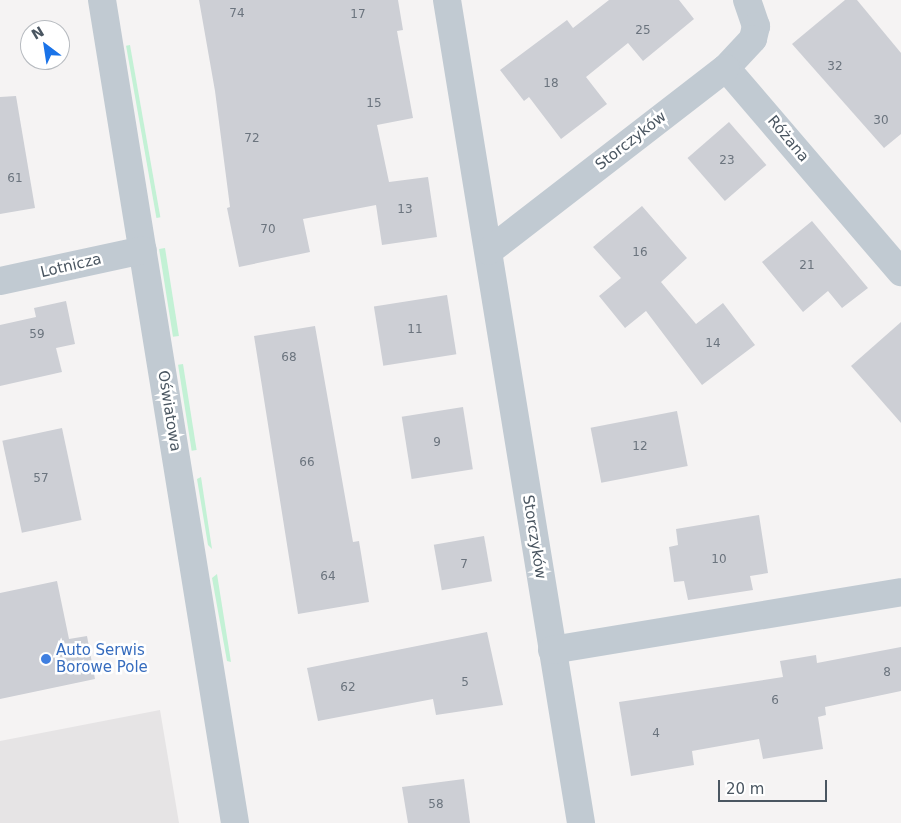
<!DOCTYPE html>
<meta charset="utf-8">
<style>
body{margin:0}
#map{position:relative;width:901px;height:823px;overflow:hidden;background:#f5f3f3;font-family:"DejaVu Sans",sans-serif}
div>[style]{position:absolute}
.education>*{inset:0;background:#e6e4e5}
.green>*{inset:0;background:#c3f1d5;transform-origin:0 0}
.building>*{inset:0;background:#cdcfd5;transform-origin:0 0}
.minor>*{height:28px;margin:-14px;padding:0 14px;transform-origin:14px;border-radius:14px;background:#c1cad2}
.dots>*{width:14px;height:14px;translate:-50% -50%;box-sizing:border-box;border:2px solid #fff;border-radius:50%}
span{translate:-50% -50%;white-space:nowrap;text-align:center;line-height:1.15;-webkit-text-stroke:5px #fff;paint-order:stroke}
.number-label{font-size:12px;color:#6b747e}
.number-label span{-webkit-text-stroke-width:0}
.street-label{font-size:15px;color:#4a5661}
.shop-label{font-size:15px;color:#366cbe}
.left{translate:0 -50%;text-align:left}
.north{position:absolute;left:20px;top:20px;width:50px;height:50px;box-sizing:border-box;background:#fff;border:1px solid #b7bbc0;border-radius:50%;rotate:329deg;font-size:14px;font-weight:700;line-height:20px;text-align:center;color:#4a5661}
.north::after{content:'';display:block;margin:auto;width:18px;height:22px;background:#1a73e8;clip-path:polygon(50% 0,100% 100%,50% 72%,0 100%)}
.scale{position:absolute;left:718px;top:780px;width:109px;height:22px;box-sizing:border-box;border:2px solid #4a5661;border-top:0;padding-left:6px;font-size:15px;line-height:18px;white-space:nowrap;color:#4a5661;-webkit-text-stroke:4px #fff;paint-order:stroke}
</style>
<div id="map">
<div class="education">
<div style="clip-path:polygon(160px 710px,179px 823px,0 823px,0 741px)"></div>
</div>
<div class="green">
<div style="left:130px;top:45px;width:175px;height:4px;rotate:80deg"></div>
<div style="left:165px;top:248px;width:89px;height:6px;rotate:81deg"></div>
<div style="left:183px;top:364px;width:87px;height:5px;rotate:81deg"></div>
<div style="clip-path:polygon(201px 477px,212px 549px,208px 545px,197px 479px)"></div>
<div style="clip-path:polygon(217px 574px,231px 662px,227px 661px,212px 578px)"></div>
</div>
<div class="building">
<div style="clip-path:polygon(199px 0,398px 0,403px 30px,397px 31px,413px 118px,377px 125px,389px 182px,428px 177px,437px 237px,382px 245px,376px 205px,303px 219px,310px 252px,239px 267px,227px 208px,230px 207px,215px 91px)"></div>
<div style="clip-path:polygon(609px 0,679px 0,694px 19px,643px 61px,628px 43px,586px 77px,607px 104px,561px 139px,529px 97px,524px 101px,500px 70px,567px 20px,573px 28px)"></div>
<div style="clip-path:polygon(845px 0,857px 0,901px 53px,901px 134px,884px 148px,792px 44px)"></div>
<div style="clip-path:polygon(16px 96px,35px 208px,0 214px,0 97px)"></div>
<div style="left:729px;top:122px;width:57px;height:55px;rotate:49deg"></div>
<div style="clip-path:polygon(642px 206px,687px 258px,661px 282px,696px 324px,723px 303px,755px 345px,702px 385px,646px 311px,625px 328px,599px 296px,621px 278px,593px 247px)"></div>
<div style="clip-path:polygon(812px 221px,868px 288px,842px 308px,828px 291px,803px 312px,762px 262px)"></div>
<div style="left:447px;top:295px;width:60px;height:74px;rotate:81deg"></div>
<div style="clip-path:polygon(66px 301px,75px 344px,56px 348px,62px 372px,0 386px,0 325px,36px 317px,34px 308px)"></div>
<div style="clip-path:polygon(901px 322px,901px 423px,851px 366px)"></div>
<div style="clip-path:polygon(315px 326px,353px 542px,359px 541px,369px 602px,298px 614px,254px 336px)"></div>
<div style="left:463px;top:407px;width:63px;height:62px;rotate:81deg"></div>
<div style="left:677px;top:411px;width:56px;height:88px;rotate:79deg"></div>
<div style="left:62px;top:428px;width:94px;height:61px;rotate:78deg"></div>
<div style="clip-path:polygon(759px 515px,768px 573px,750px 576px,753px 590px,688px 600px,684px 581px,674px 582px,669px 547px,678px 545px,676px 529px)"></div>
<div style="left:484px;top:536px;width:46px;height:51px;rotate:80deg"></div>
<div style="clip-path:polygon(57px 581px,69px 639px,87px 636px,95px 679px,0 699px,0 593px)"></div>
<div style="clip-path:polygon(487px 632px,503px 705px,436px 715px,433px 699px,318px 721px,307px 668px)"></div>
<div style="clip-path:polygon(901px 647px,901px 691px,825px 707px,826px 715px,818px 717px,823px 749px,763px 759px,759px 739px,692px 751px,694px 765px,631px 776px,619px 702px,783px 677px,780px 661px,816px 655px,817px 663px)"></div>
<div style="clip-path:polygon(464px 779px,470px 823px,408px 823px,402px 787px)"></div>
</div>
<div class="minor">
<div style="left:102px;top:0;width:834px;rotate:80.82deg"></div>
<div style="left:447px;top:0;width:834px;rotate:80.75deg"></div>
<div style="left:747px;top:0;width:28px;rotate:71deg"></div>
<div style="left:756px;top:26px;width:13px;rotate:103deg"></div>
<div style="left:753px;top:39px;width:40px;rotate:133deg"></div>
<div style="left:726px;top:68px;width:269px;rotate:49.4deg"></div>
<div style="left:489px;top:251px;width:299px;rotate:-37.7deg"></div>
<div style="left:0;top:281px;width:146px;rotate:-12.2deg"></div>
<div style="left:552px;top:650px;width:354px;rotate:-9.4deg"></div>
</div>
<div class="dots">
<div style="left:46px;top:659px;background:#3f7fe0"></div>
</div>
<div class="number-label">
<span style="left:237px;top:14px">74</span>
<span style="left:358px;top:15px">17</span>
<span style="left:643px;top:31px">25</span>
<span style="left:835px;top:67px">32</span>
<span style="left:551px;top:84px">18</span>
<span style="left:374px;top:104px">15</span>
<span style="left:881px;top:121px">30</span>
<span style="left:252px;top:139px">72</span>
<span style="left:727px;top:161px">23</span>
<span style="left:15px;top:179px">61</span>
<span style="left:405px;top:210px">13</span>
<span style="left:268px;top:230px">70</span>
<span style="left:640px;top:253px">16</span>
<span style="left:807px;top:266px">21</span>
<span style="left:415px;top:330px">11</span>
<span style="left:37px;top:335px">59</span>
<span style="left:713px;top:344px">14</span>
<span style="left:289px;top:358px">68</span>
<span style="left:437px;top:443px">9</span>
<span style="left:640px;top:447px">12</span>
<span style="left:307px;top:463px">66</span>
<span style="left:41px;top:479px">57</span>
<span style="left:719px;top:560px">10</span>
<span style="left:464px;top:565px">7</span>
<span style="left:328px;top:577px">64</span>
<span style="left:887px;top:673px">8</span>
<span style="left:465px;top:683px">5</span>
<span style="left:348px;top:688px">62</span>
<span style="left:775px;top:701px">6</span>
<span style="left:656px;top:734px">4</span>
<span style="left:436px;top:805px">58</span>
</div>
<div class="street-label">
<span style="left:788px;top:139px;rotate:50deg">Różana</span>
<span style="left:631px;top:141px;rotate:-38deg">Storczyków</span>
<span style="left:71px;top:266px;rotate:-13deg">Lotnicza</span>
<span style="left:169px;top:411px;rotate:81deg">Oświatowa</span>
<span style="left:534px;top:537px;rotate:81deg">Storczyków</span>
</div>
<div class="shop-label">
<span class="left" style="left:56px;top:659px">Auto Serwis<br>Borowe Pole</span>
</div>
<div class="north">N</div>
<div class="scale">20 m</div>
</div>
